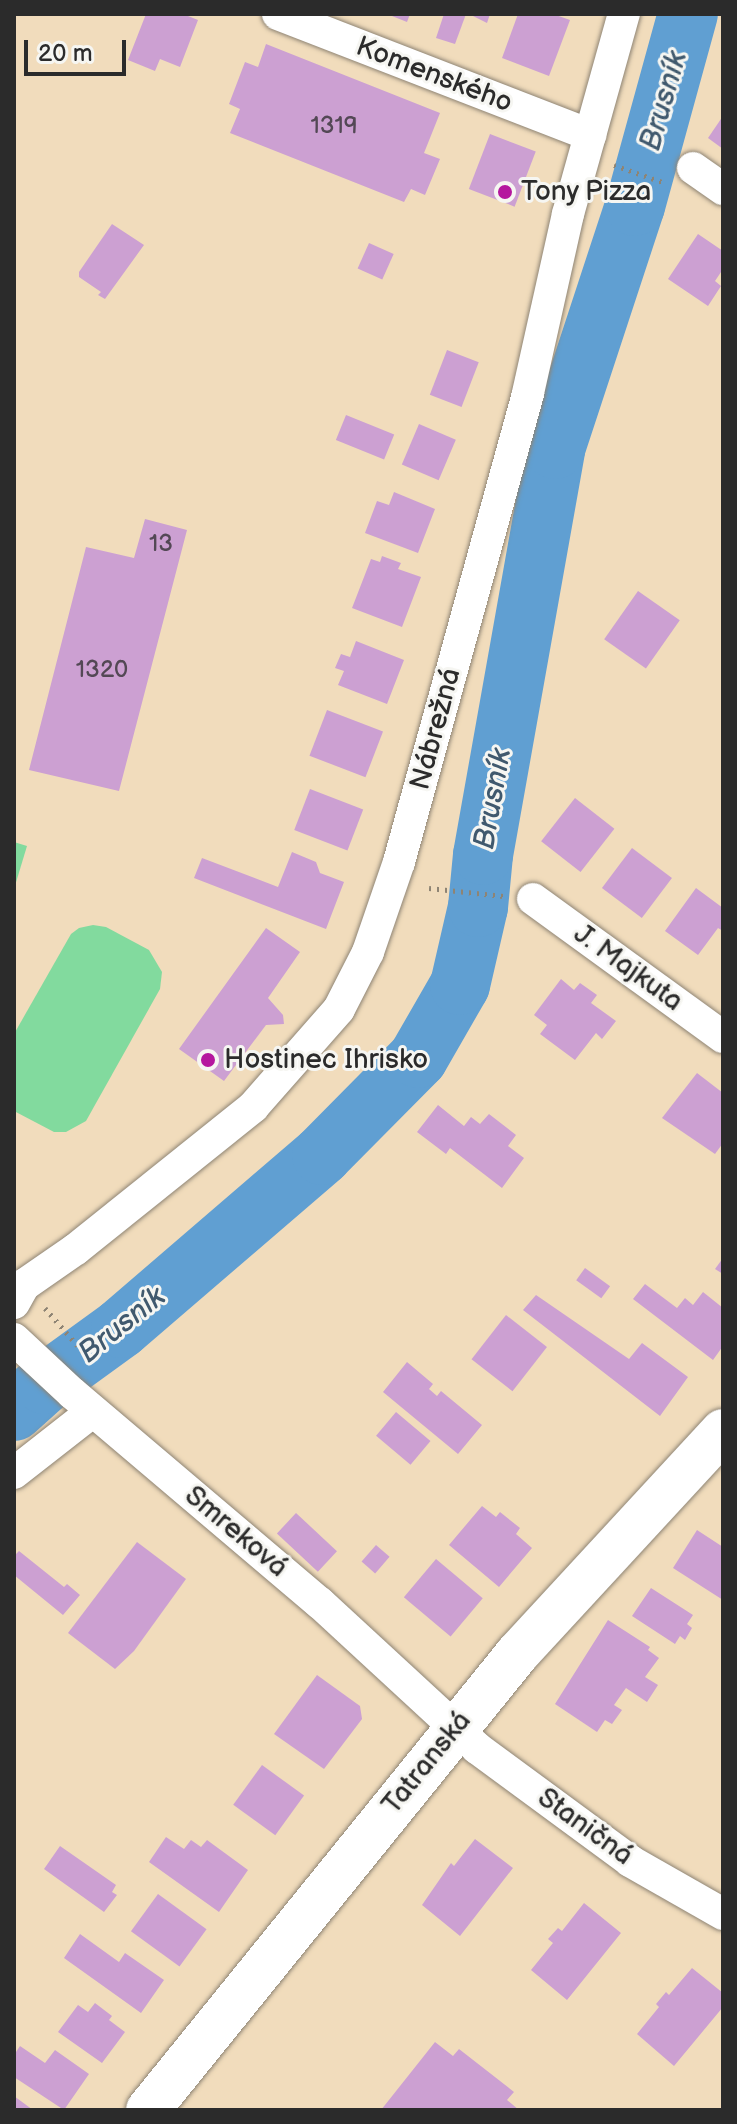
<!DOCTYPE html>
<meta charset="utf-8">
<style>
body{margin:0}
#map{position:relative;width:737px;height:2124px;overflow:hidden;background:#f1dcbc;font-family:"Balsamiq Sans",sans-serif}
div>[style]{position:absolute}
.green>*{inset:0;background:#82da9e}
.river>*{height:60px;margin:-30px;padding:0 30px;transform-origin:30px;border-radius:30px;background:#609fd2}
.building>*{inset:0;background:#cca0d2;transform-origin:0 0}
.path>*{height:5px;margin-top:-2.5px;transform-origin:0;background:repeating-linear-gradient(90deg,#8e8474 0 2px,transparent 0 8px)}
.roads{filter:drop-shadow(0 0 2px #8e8474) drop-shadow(0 0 2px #8e8474)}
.minor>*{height:32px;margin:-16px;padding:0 16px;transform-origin:16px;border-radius:16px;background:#fff}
.secondary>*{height:44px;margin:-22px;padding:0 22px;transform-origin:22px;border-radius:22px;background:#fff}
.dots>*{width:22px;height:22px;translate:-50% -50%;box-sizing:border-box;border:4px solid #f6f6f2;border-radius:50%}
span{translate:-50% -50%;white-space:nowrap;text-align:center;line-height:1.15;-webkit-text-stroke:6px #f6f6f2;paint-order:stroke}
.number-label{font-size:24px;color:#534855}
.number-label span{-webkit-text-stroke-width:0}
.street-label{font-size:28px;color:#2b2b2b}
.poi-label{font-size:28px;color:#2b2b2b}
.left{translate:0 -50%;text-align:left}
.water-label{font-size:30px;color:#40596e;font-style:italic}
.frame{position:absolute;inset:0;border:16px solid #2b2b2b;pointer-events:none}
.scale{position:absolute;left:24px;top:40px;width:102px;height:36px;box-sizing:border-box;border:4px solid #2b2b2b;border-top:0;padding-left:10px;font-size:24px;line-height:28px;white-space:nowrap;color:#2b2b2b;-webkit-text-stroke:6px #f6f6f2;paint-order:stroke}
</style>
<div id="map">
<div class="green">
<div style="clip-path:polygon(14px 842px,27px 846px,14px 889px)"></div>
<div style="clip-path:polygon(93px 925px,106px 927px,149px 950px,162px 972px,160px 989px,86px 1121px,66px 1132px,54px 1132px,14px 1111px,14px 1034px,71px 934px,79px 928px)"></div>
</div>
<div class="river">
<div style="left:14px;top:1411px;width:40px;rotate:-42deg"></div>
<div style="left:44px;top:1384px;width:95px;rotate:-36deg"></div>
<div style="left:121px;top:1328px;width:265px;rotate:-40.7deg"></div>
<div style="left:322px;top:1155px;width:136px;rotate:-45.3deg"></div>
<div style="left:418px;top:1058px;width:84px;rotate:-60.1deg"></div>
<div style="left:460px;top:985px;width:80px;rotate:-77deg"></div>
<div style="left:478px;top:907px;width:52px;rotate:-84.5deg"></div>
<div style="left:483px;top:855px;width:412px;rotate:-79.9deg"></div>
<div style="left:555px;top:449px;width:256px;rotate:-71.8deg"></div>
<div style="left:635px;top:206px;width:199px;rotate:-74.6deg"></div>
</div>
<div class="building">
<div style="clip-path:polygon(146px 14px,183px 14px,198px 20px,180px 67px,160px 59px,155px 71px,128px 60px)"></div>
<div style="clip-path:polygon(387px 14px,410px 14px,407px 22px)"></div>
<div style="clip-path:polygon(444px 14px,466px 14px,455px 44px,436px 38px)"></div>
<div style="clip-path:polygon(469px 14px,490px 14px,487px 23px)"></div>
<div style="clip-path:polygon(518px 14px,553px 14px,570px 20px,549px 76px,502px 58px)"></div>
<div style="clip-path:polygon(266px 44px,440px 113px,424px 153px,440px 159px,425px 195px,411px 189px,404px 202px,230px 133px,240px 109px,229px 104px,245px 62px,258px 67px)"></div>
<div style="clip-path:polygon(723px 116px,723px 149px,708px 138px)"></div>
<div style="left:490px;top:134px;width:49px;height:59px;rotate:21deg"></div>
<div style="clip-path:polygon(112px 224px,144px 245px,105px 299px,98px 295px,101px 292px,79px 277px,79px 272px)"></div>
<div style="clip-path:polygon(698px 234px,723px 251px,723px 269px,715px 281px,721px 286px,708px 306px,668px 279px)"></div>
<div style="left:369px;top:243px;width:27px;height:28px;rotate:24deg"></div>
<div style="left:447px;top:350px;width:34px;height:48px;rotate:21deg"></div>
<div style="left:346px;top:415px;width:52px;height:27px;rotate:22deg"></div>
<div style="left:419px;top:424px;width:40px;height:44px;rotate:23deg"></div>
<div style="clip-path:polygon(394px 492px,435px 509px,418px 553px,365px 533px,377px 501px,389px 505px)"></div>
<div style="clip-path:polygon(145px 519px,187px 530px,119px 791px,29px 770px,86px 547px,134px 558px)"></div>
<div style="clip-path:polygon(382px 556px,401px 563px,398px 569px,421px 577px,402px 627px,352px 608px,371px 559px,380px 562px)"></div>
<div style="left:638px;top:591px;width:51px;height:59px;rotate:35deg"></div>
<div style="clip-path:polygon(356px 641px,404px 660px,387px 704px,338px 685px,344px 671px,335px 668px,341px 654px,350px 657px)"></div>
<div style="left:327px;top:710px;width:60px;height:49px;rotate:21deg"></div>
<div style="left:310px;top:789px;width:57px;height:44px;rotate:21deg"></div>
<div style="left:575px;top:798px;width:50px;height:55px;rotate:38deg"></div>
<div style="left:632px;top:848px;width:50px;height:50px;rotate:37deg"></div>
<div style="clip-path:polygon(292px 852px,316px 862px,320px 873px,344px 882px,326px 929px,194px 878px,202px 858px,278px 887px)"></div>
<div style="clip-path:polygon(696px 888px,723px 908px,723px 931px,718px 928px,698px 955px,665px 931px)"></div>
<div style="clip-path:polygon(266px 928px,300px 952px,268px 998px,283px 1015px,284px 1024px,266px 1025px,224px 1081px,179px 1049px)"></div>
<div style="clip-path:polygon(561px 979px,574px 990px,580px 983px,597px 995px,591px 1003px,616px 1021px,602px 1039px,596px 1033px,575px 1060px,540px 1034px,547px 1025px,534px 1015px)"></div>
<div style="clip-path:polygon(697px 1073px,723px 1093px,723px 1143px,715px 1154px,662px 1118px)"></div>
<div style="clip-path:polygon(438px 1105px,464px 1126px,471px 1117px,480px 1124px,489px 1114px,516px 1135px,508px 1146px,524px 1158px,502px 1188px,450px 1148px,446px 1154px,417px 1132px)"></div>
<div style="clip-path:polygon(723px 1258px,723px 1274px,715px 1269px)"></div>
<div style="left:585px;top:1268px;width:31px;height:15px;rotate:36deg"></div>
<div style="clip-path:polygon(645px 1284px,677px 1308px,685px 1298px,693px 1305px,703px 1292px,723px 1308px,723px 1346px,713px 1360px,633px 1299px)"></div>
<div style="clip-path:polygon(536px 1295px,629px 1359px,642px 1343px,688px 1377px,660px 1416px,523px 1310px)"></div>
<div style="left:506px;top:1315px;width:52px;height:56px;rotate:38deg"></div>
<div style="clip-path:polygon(407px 1362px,433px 1384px,429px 1389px,437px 1396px,441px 1391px,482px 1425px,458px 1454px,383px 1392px)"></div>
<div style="left:396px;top:1412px;width:45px;height:31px;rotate:40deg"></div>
<div style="clip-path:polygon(482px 1506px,496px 1517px,500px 1512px,520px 1528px,516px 1534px,532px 1548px,499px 1587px,449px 1545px)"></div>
<div style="left:296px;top:1513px;width:56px;height:28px;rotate:43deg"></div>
<div style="clip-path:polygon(697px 1530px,723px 1547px,723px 1600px,673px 1568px)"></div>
<div style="clip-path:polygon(137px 1542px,186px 1579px,134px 1651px,115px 1669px,68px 1633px)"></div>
<div style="left:376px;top:1545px;width:18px;height:22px;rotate:41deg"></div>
<div style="clip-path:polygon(19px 1551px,64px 1587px,67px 1584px,80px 1595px,63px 1615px,14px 1575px,14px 1556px)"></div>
<div style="left:436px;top:1559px;width:61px;height:50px;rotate:40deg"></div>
<div style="clip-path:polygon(651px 1588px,693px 1615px,687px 1624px,692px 1628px,685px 1640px,680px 1636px,675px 1644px,632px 1616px)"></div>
<div style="clip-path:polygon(608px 1620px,650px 1647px,648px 1650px,659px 1658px,645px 1677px,658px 1685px,647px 1702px,626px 1688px,614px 1705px,622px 1710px,612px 1724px,605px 1720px,597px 1732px,555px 1704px)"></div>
<div style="clip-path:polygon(317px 1675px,360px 1706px,362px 1719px,324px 1769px,274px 1734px)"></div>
<div style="left:262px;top:1765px;width:52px;height:49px;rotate:36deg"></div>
<div style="clip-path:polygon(166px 1837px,184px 1849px,191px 1840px,201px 1847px,207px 1840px,248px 1870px,219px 1912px,149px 1862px)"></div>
<div style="clip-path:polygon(475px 1839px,513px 1868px,460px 1936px,422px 1905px,451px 1863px,454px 1866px)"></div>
<div style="clip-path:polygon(60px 1846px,116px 1885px,112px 1892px,117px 1895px,104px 1912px,44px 1869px)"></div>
<div style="left:158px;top:1894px;width:60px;height:46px;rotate:36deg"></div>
<div style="clip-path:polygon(584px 1903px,621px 1933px,567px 2000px,531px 1970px,553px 1943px,548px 1939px,558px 1928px,562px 1931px)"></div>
<div style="clip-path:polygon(80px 1934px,119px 1962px,125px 1953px,164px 1980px,141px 2013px,64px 1958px)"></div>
<div style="clip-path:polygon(692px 1968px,723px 1993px,723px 2007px,674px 2066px,637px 2034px,659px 2007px,656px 2004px,666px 1992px,669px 1995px)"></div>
<div style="clip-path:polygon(95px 2003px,112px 2016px,109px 2020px,125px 2032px,102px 2063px,58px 2032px,78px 2005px,88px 2012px)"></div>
<div style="clip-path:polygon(435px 2042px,453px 2056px,459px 2049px,514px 2092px,507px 2100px,519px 2110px,381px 2110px)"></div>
<div style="clip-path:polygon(20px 2046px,45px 2063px,55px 2050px,89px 2074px,64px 2110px,14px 2077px,14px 2055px)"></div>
<div style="clip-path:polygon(14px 2096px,33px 2110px,14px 2110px)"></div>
</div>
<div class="path">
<div style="left:614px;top:165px;width:54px;rotate:19.4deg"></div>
<div style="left:429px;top:888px;width:75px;rotate:6.1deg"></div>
<div style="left:45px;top:1308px;width:70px;rotate:49deg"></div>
</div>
<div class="roads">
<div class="minor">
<div style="left:278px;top:14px;width:335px;rotate:21.2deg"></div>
<div style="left:693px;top:168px;width:37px;rotate:35deg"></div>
<div style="left:533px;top:899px;width:235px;rotate:36deg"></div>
<div style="left:14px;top:1303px;width:21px;rotate:-61deg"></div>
<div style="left:24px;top:1285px;width:63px;rotate:-34.7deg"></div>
<div style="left:76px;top:1249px;width:227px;rotate:-38.7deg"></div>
<div style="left:253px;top:1107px;width:130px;rotate:-48.7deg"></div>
<div style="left:339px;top:1009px;width:64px;rotate:-63deg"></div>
<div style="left:368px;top:952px;width:95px;rotate:-71deg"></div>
<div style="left:399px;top:862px;width:486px;rotate:-74.6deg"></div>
<div style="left:528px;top:393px;width:183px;rotate:-77.4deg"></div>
<div style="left:568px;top:214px;width:208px;rotate:-74.4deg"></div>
<div style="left:14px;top:1339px;width:79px;rotate:43deg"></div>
<div style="left:72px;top:1393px;width:325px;rotate:40.3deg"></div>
<div style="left:320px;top:1603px;width:214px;rotate:42.7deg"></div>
<div style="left:477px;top:1748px;width:190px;rotate:36.4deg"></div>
<div style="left:630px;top:1861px;width:107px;rotate:29.7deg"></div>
<div style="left:14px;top:1473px;width:100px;rotate:-38.1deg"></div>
</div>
<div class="secondary">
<div style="left:148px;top:2110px;width:588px;rotate:-51.01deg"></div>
<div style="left:518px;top:1653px;width:302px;rotate:-47.3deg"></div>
</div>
</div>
<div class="dots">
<div style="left:505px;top:192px;background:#b5179e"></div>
<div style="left:208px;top:1060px;background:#b5179e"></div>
</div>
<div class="number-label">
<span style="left:334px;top:126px">1319</span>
<span style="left:161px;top:544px">13</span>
<span style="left:102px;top:670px">1320</span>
</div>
<div class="street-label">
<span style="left:434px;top:75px;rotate:21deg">Komenského</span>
<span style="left:436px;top:729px;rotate:-75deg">Nábrežná</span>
<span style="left:628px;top:968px;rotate:36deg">J. Majkuta</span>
<span style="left:236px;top:1532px;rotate:40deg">Smreková</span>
<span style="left:427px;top:1763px;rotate:-51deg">Tatranská</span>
<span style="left:585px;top:1827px;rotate:36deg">Staničná</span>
</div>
<div class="poi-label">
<span class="left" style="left:521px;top:192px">Tony Pizza</span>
<span class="left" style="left:224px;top:1060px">Hostinec Ihrisko</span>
</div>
<div class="water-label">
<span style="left:664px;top:101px;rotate:-74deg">Brusník</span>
<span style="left:493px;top:799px;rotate:-80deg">Brusník</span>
<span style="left:122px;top:1325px;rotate:-39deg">Brusník</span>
</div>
<div class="frame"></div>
<div class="scale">20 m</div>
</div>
